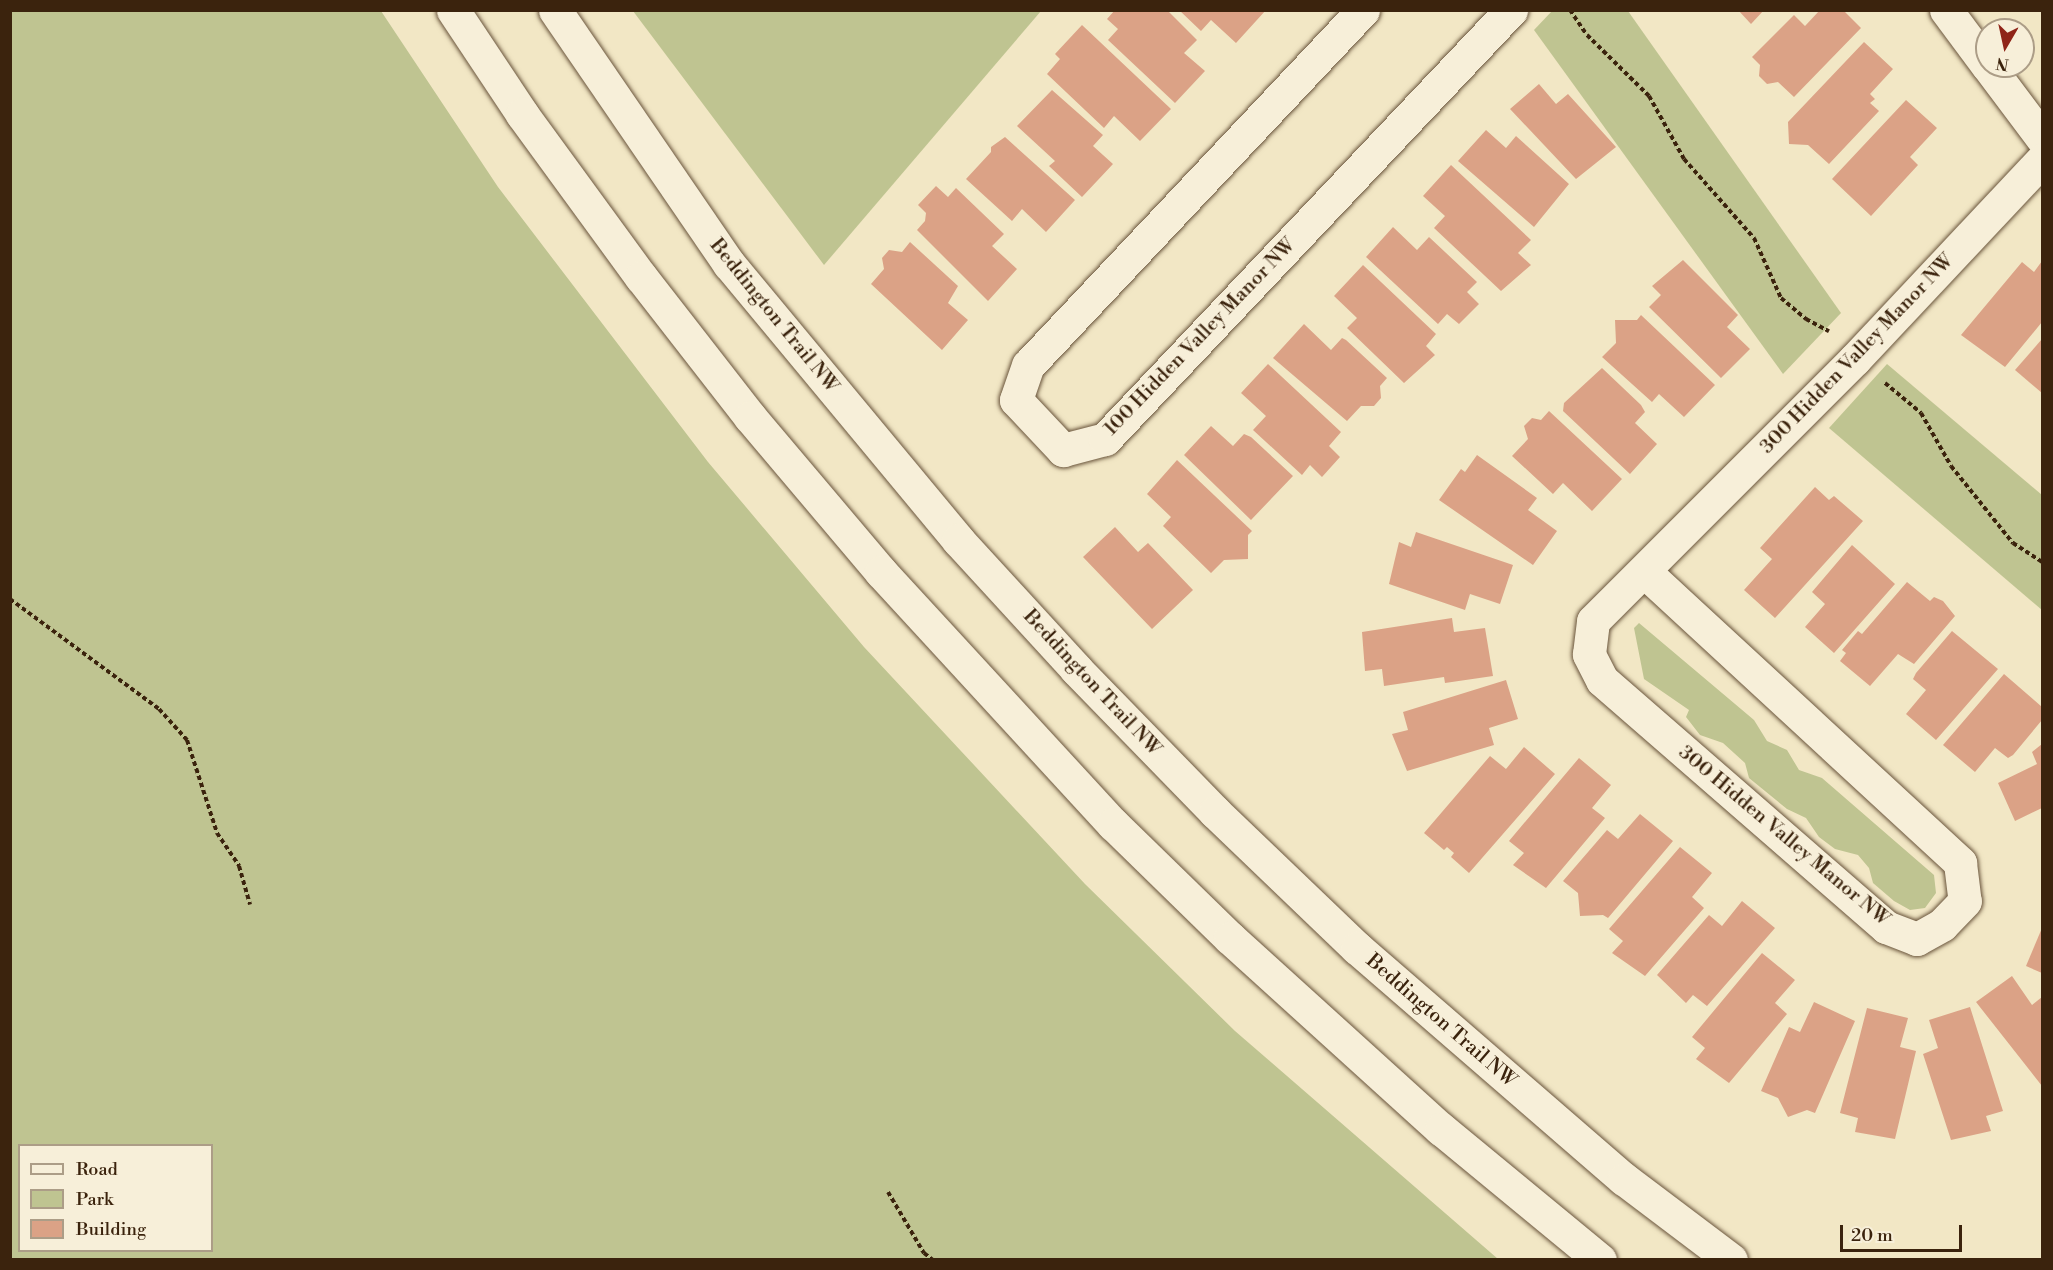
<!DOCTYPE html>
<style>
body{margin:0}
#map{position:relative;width:2053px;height:1270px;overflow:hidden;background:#f2e7c5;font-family:"Libre Bodoni",serif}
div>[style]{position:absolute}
.green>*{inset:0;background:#bfc491}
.building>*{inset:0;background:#dba286}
.path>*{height:4px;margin-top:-2px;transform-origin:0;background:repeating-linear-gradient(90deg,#3b230d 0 4.5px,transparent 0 7.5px)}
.roads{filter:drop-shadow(0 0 2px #69543b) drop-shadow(0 0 2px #69543b)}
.street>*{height:33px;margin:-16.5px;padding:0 16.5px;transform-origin:16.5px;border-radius:16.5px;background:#f7efd9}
.secondary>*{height:33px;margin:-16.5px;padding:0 16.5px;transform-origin:16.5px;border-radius:16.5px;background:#f7efd9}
span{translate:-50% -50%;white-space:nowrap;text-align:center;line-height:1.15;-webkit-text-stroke:4.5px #f7efd9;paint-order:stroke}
.street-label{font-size:20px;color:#3b230d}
.frame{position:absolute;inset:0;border:12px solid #3b230d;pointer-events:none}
.legend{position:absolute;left:18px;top:1144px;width:195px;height:108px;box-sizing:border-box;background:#f7efd9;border:2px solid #ac9d87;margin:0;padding:8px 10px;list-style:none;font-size:18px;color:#3b230d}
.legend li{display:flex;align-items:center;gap:12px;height:30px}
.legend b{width:30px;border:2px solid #ac9d87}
.north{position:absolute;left:1975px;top:18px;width:60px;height:60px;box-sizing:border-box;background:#f7efd9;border:2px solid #ac9d87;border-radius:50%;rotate:189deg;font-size:16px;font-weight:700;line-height:24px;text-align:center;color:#3b230d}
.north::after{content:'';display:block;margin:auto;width:21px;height:27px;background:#8f2418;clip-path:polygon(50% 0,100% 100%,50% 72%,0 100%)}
.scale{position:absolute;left:1840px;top:1225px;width:122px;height:27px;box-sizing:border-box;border:3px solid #3b230d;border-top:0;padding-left:8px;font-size:18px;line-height:21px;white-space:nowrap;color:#3b230d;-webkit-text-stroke:4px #f7efd9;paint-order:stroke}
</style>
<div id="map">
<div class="green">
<div style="clip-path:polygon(evenodd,10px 11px,381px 11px,498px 187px,708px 462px,864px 647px,1085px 884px,1235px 1031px,1498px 1259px,11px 1259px,10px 11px,20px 1146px,212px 1146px,212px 1250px,20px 1250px,20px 1146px)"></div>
<div style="clip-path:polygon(633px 11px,1041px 11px,824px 265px)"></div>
<div style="clip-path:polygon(1552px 11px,1628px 11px,1841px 313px,1783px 374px,1534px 30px)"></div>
<div style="clip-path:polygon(1887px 364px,2042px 495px,2042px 610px,1829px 428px)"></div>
<div style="clip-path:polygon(1639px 623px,1754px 720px,1767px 741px,1787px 750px,1799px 770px,1822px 778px,1934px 875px,1936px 893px,1925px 908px,1910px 910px,1894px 901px,1873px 883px,1869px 868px,1858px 855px,1835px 849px,1819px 837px,1806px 818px,1787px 809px,1749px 778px,1745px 763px,1723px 743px,1700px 735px,1686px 717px,1689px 710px,1644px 679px,1634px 628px)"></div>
</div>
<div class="building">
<div style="clip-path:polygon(1115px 10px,1167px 10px,1197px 40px,1184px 53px,1205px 71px,1175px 103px,1108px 40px,1118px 29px,1107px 19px)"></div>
<div style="clip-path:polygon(1179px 10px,1266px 10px,1236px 43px,1211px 20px,1201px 31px)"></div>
<div style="clip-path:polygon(1738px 10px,1764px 10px,1751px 24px)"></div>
<div style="clip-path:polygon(1820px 10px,1843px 10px,1861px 28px,1794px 97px,1778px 82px,1767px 84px,1759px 76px,1760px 65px,1752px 57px,1794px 15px,1805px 26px)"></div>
<div style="clip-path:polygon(1082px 25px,1171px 109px,1140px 141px,1114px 116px,1104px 128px,1047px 74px,1060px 59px,1055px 54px)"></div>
<div style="clip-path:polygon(1864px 42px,1893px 69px,1870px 94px,1875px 99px,1870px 103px,1879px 111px,1829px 164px,1808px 145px,1789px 144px,1788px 122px)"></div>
<div style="clip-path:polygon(1539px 84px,1556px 104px,1568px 94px,1616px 147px,1576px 179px,1510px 109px)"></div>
<div style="clip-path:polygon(1052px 90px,1103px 135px,1093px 146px,1113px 164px,1082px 197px,1049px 166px,1055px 161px,1017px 126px)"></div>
<div style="clip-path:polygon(1906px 100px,1937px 128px,1910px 157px,1918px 165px,1871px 216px,1832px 179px)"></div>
<div style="clip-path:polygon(1486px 130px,1506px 148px,1516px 136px,1569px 184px,1534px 227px,1458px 161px)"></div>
<div style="clip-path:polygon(1005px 137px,1075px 200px,1046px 232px,1022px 209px,1012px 221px,966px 179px,991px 152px,991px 147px)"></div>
<div style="clip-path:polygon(1451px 165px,1531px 240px,1518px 253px,1531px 265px,1501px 291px,1434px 228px,1445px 216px,1423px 196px)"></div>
<div style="clip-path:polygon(936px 186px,948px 197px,956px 188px,1004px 234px,992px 246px,1017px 269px,988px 301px,917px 230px,925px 221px,926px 213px,918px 205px)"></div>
<div style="clip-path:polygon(1393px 227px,1417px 250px,1429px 237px,1477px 282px,1467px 292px,1479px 304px,1459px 324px,1447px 314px,1438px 324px,1366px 257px)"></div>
<div style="clip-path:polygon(910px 242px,958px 286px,948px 303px,968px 320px,942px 350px,871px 284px,884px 269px,882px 258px,889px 250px,902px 252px)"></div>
<div style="clip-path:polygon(1683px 260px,1738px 315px,1727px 327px,1750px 349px,1721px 378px,1649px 307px,1661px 295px,1652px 286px)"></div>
<div style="clip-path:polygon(2042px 261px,2042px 322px,2005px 367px,1961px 335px,2022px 262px,2034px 272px)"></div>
<div style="clip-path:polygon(1363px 265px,1436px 334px,1426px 346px,1435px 355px,1404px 383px,1347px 328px,1357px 318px,1334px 296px)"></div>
<div style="clip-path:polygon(1641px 315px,1715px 385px,1684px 417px,1659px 394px,1652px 402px,1602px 357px,1616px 343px,1615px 320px,1637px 320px)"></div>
<div style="clip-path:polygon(1304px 324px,1331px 350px,1342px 338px,1346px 340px,1387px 378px,1380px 386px,1381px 398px,1374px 406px,1361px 406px,1347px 421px,1273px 358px)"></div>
<div style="clip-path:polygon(2042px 339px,2042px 393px,2015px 370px)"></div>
<div style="clip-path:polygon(1268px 364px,1341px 432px,1329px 446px,1340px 457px,1322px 477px,1310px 465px,1302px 475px,1253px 430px,1266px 416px,1241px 393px)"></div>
<div style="clip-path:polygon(1602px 368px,1641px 405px,1645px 412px,1635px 423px,1657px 444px,1630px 474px,1563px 411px,1564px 403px)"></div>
<div style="clip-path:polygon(1549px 411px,1622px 479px,1592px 511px,1563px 483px,1553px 494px,1512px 456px,1528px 439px,1524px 426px,1532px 418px,1541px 420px)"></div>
<div style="clip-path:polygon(1211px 426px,1233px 446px,1244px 434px,1251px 437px,1293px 476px,1251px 520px,1184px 455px)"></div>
<div style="clip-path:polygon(1477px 455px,1537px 498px,1528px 510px,1557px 531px,1533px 565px,1439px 500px,1461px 469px,1465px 472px)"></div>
<div style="clip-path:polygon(1177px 460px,1252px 531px,1248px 535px,1248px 559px,1224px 560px,1211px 573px,1163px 526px,1171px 517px,1147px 494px)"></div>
<div style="clip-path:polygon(1815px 487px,1829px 500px,1834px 496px,1863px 521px,1775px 618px,1744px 590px,1772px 559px,1760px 548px)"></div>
<div style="clip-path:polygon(1115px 527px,1138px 552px,1148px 543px,1193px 590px,1152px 629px,1083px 557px)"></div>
<div style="clip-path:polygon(1416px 532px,1513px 565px,1500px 604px,1470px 594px,1465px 610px,1389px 584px,1399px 542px,1411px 547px)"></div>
<div style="clip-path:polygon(1852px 545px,1895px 584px,1834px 653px,1805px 627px,1825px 604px,1812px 592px)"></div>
<div style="clip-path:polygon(1907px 582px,1930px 601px,1934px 597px,1943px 601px,1955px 616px,1914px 664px,1898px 654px,1870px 686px,1840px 661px,1846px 653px,1842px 650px,1858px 631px,1862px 634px)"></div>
<div style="clip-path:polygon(1452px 618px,1454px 632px,1485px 628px,1493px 676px,1445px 683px,1444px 677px,1384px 686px,1382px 669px,1365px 671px,1362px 632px)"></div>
<div style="clip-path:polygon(1952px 631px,1998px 669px,1936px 740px,1906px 714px,1926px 690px,1913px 679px,1916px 673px)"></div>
<div style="clip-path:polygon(2004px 674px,2042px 707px,2042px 720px,2013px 755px,2008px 758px,1995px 748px,1975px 772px,1943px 745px)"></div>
<div style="clip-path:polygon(1506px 680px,1518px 719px,1489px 728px,1494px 745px,1407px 771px,1392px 734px,1408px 730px,1403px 712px)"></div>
<div style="clip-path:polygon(2042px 744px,2042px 808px,2015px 821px,1998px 783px,2037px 764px,2032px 752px)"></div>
<div style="clip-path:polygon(1524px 747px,1555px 774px,1469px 873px,1451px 857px,1454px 853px,1447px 847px,1444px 850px,1424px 833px,1490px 756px,1506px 769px)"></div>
<div style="clip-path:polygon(1579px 758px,1611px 785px,1592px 808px,1605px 818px,1546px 888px,1513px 865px,1524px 853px,1509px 841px)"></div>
<div style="clip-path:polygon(1640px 814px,1673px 841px,1608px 918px,1603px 915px,1580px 916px,1578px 893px,1563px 881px,1607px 830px,1618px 839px)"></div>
<div style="clip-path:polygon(1680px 847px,1712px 873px,1692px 897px,1704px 908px,1645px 976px,1612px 953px,1623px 941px,1609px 929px)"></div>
<div style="clip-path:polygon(1742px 901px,1775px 928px,1707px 1006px,1693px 995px,1686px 1003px,1657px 975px,1709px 915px,1722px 926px)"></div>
<div style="clip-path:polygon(2042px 928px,2042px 973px,2026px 966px)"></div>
<div style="clip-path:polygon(1762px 953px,1795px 980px,1775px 1003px,1787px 1014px,1729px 1083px,1696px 1059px,1705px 1048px,1692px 1037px)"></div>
<div style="clip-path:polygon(2012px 976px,2032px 1005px,2042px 997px,2042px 1086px,1976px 1002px)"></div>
<div style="clip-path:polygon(1814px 1002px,1855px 1021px,1815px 1113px,1807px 1110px,1788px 1117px,1778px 1098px,1761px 1091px,1789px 1027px,1800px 1032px)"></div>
<div style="clip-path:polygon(1970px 1007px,2003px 1111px,1986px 1116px,1991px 1131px,1951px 1140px,1923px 1054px,1938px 1048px,1929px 1020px)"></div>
<div style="clip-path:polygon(1867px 1008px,1908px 1018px,1900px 1047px,1916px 1051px,1895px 1139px,1855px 1132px,1858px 1118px,1840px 1113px)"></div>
</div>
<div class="path">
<div style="left:1570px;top:10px;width:30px;rotate:56deg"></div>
<div style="left:1587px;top:35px;width:87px;rotate:44.5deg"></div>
<div style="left:1649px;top:96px;width:72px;rotate:60.9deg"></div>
<div style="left:1684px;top:159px;width:106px;rotate:48.5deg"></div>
<div style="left:1754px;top:238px;width:66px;rotate:65.8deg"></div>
<div style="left:1781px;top:298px;width:33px;rotate:40deg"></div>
<div style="left:1806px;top:319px;width:26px;rotate:28deg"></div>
<div style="left:1885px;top:383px;width:47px;rotate:39.8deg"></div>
<div style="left:1921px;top:413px;width:61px;rotate:60.5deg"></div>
<div style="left:1951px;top:466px;width:99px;rotate:51.2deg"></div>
<div style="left:2013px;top:543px;width:35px;rotate:33deg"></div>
<div style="left:10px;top:599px;width:185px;rotate:36.4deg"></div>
<div style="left:159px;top:709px;width:42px;rotate:47.9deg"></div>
<div style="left:187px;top:740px;width:98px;rotate:72.1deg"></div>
<div style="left:217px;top:833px;width:40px;rotate:56deg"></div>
<div style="left:239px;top:866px;width:40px;rotate:74deg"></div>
<div style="left:888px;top:1192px;width:71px;rotate:59.5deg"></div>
<div style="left:924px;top:1253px;width:11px;rotate:38deg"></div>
</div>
<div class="roads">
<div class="street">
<div style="left:1363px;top:10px;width:488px;rotate:133.3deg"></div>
<div style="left:1028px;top:365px;width:37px;rotate:109deg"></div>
<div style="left:1016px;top:400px;width:69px;rotate:46.8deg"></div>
<div style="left:1063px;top:450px;width:43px;rotate:-14.7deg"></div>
<div style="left:1105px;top:439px;width:591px;rotate:-46.58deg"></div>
<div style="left:1946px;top:10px;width:69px;rotate:53.3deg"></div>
<div style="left:1988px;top:66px;width:90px;rotate:53.1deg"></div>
<div style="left:1645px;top:572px;width:429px;rotate:42.7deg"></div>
<div style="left:1960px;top:863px;width:38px;rotate:83deg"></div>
<div style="left:1965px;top:901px;width:33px;rotate:134deg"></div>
<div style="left:1942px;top:925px;width:29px;rotate:151deg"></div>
<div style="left:1917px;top:939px;width:33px;rotate:-159deg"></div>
<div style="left:1886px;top:927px;width:376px;rotate:-139deg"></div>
<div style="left:1602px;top:680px;width:29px;rotate:-117deg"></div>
<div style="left:1589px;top:654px;width:33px;rotate:-83deg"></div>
<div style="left:1593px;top:621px;width:371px;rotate:-45deg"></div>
<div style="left:1855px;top:359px;width:273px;rotate:-46.8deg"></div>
</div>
<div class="secondary">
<div style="left:453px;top:10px;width:125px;rotate:56.4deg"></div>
<div style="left:522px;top:114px;width:202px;rotate:53.9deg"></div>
<div style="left:641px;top:277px;width:177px;rotate:52.1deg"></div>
<div style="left:750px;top:417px;width:203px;rotate:49.8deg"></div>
<div style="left:881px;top:572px;width:343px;rotate:47.4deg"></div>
<div style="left:1113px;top:824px;width:163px;rotate:44.3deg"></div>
<div style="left:1230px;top:938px;width:285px;rotate:42.2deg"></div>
<div style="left:1441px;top:1129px;width:206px;rotate:39.5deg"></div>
<div style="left:555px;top:10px;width:308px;rotate:55.6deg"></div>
<div style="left:729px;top:264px;width:359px;rotate:50.3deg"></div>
<div style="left:958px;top:540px;width:175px;rotate:47.5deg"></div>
<div style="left:1076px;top:669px;width:199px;rotate:45.8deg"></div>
<div style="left:1215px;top:812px;width:197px;rotate:43.8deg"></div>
<div style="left:1357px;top:948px;width:353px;rotate:40.9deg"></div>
<div style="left:1624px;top:1179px;width:134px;rotate:37.1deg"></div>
</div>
</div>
<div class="street-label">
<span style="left:774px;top:316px;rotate:51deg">Beddington Trail NW</span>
<span style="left:1200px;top:337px;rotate:-46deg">100 Hidden Valley Manor NW</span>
<span style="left:1857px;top:354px;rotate:-46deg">300 Hidden Valley Manor NW</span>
<span style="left:1092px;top:683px;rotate:47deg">Beddington Trail NW</span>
<span style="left:1784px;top:836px;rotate:40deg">300 Hidden Valley Manor NW</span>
<span style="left:1441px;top:1021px;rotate:41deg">Beddington Trail NW</span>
</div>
<div class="frame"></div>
<ul class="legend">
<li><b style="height:8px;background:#f7efd9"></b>Road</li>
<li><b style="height:16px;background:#bfc491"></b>Park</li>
<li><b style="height:16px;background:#dba286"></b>Building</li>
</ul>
<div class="north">N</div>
<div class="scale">20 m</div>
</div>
